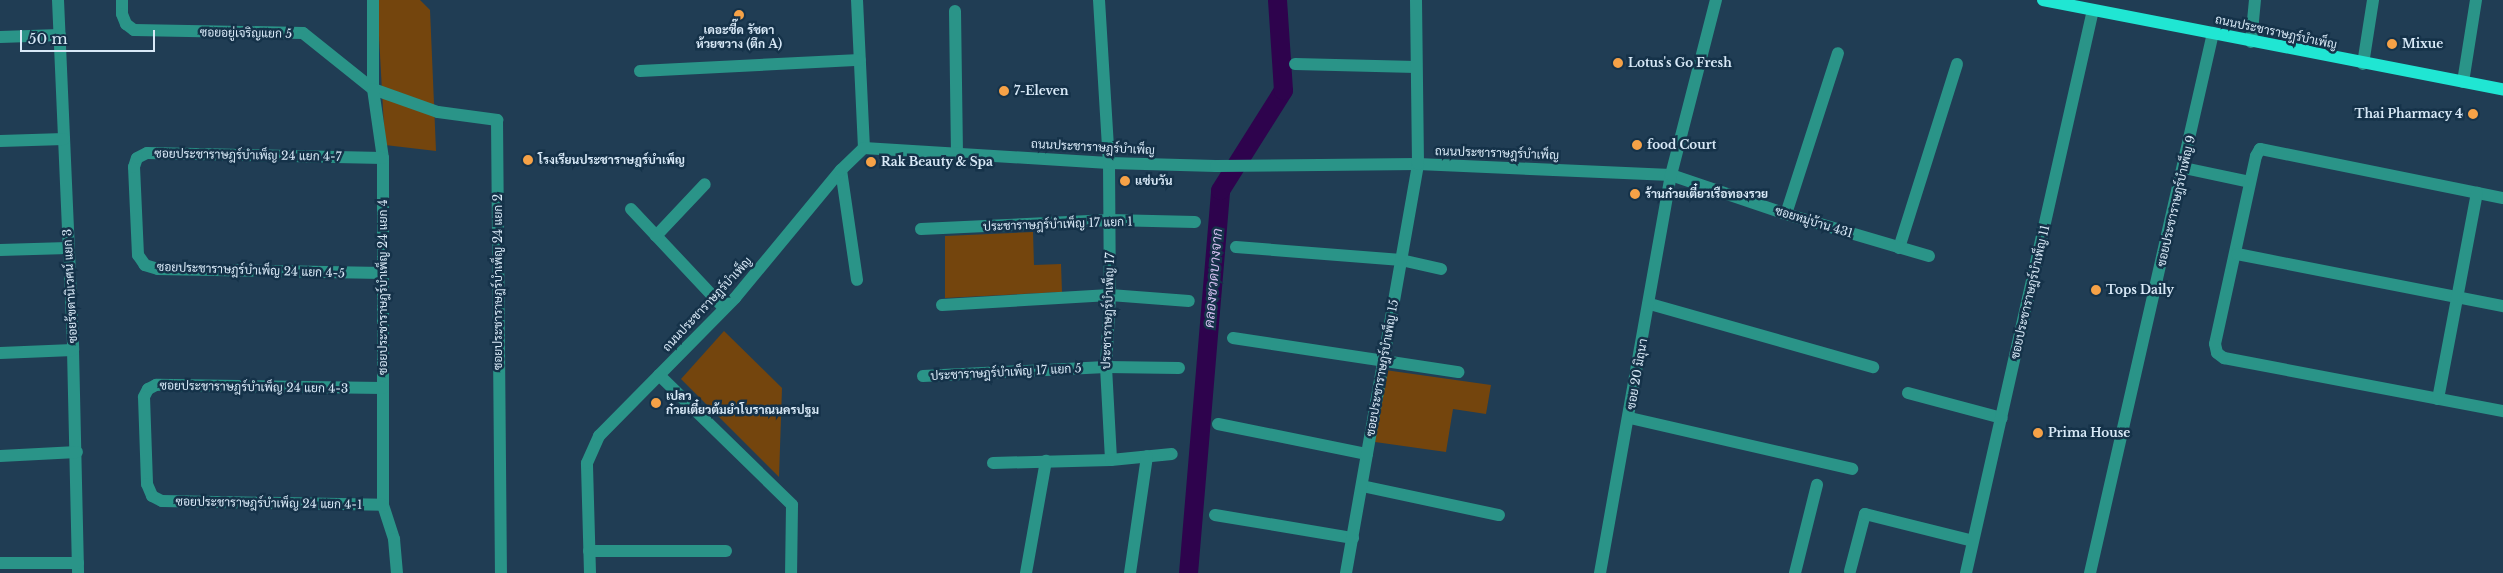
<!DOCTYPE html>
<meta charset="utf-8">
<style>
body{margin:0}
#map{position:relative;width:2503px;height:573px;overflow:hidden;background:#203d54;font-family:"Libre Baskerville",Sarabun,serif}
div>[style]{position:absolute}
.green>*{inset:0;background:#74450d}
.canal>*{height:19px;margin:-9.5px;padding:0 9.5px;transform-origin:9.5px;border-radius:9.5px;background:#2e034d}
.minor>*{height:12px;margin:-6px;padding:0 6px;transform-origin:6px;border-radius:6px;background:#2a9488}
.major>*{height:12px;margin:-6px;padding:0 6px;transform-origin:6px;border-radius:6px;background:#20e6d3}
.dots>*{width:14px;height:14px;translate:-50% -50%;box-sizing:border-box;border:2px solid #153249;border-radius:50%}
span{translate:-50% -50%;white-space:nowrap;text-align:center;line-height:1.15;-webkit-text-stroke:5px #153249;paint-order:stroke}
.poi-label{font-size:12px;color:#d8e9f7;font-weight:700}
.left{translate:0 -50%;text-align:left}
.right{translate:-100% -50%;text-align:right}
.street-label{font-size:12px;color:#d8e9f7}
.water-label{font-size:14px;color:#d1bced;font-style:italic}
.scale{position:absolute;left:20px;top:30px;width:135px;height:22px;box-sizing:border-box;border:2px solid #d8e9f7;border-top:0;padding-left:6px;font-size:15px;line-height:18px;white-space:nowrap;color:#d8e9f7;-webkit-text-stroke:4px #153249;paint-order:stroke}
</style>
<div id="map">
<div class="green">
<div style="clip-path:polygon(377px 0,420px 0,430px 10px,436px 151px,385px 145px)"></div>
<div style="clip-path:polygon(1033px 232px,1034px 265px,1061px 264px,1062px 292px,945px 298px,945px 236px)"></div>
<div style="clip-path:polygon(724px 331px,782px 388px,779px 477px,681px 379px)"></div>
<div style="clip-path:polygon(1385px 370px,1491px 385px,1486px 414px,1453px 409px,1446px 452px,1375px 442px)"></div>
</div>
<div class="canal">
<div style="left:1188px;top:573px;width:384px;rotate:-85.2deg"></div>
<div style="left:1220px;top:190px;width:118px;rotate:-57.8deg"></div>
<div style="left:1283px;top:90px;width:90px;rotate:-93.8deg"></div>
</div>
<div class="minor">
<div style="left:58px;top:0;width:350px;rotate:87.5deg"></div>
<div style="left:73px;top:350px;width:223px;rotate:88.7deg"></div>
<div style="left:122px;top:0;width:14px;rotate:90deg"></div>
<div style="left:122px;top:14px;width:11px;rotate:68deg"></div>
<div style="left:126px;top:24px;width:10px;rotate:37deg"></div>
<div style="left:134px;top:30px;width:169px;rotate:1deg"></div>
<div style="left:303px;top:33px;width:90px;rotate:38.7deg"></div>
<div style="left:373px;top:89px;width:69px;rotate:19.5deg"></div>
<div style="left:438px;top:112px;width:60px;rotate:7.7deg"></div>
<div style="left:497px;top:120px;width:453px;rotate:89.5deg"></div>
<div style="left:373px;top:0;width:89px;rotate:90deg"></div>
<div style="left:373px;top:89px;width:70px;rotate:81.8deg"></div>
<div style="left:383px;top:158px;width:347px;rotate:90deg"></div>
<div style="left:383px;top:505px;width:36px;rotate:72deg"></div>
<div style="left:394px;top:539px;width:34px;rotate:85deg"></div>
<div style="left:857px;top:0;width:148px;rotate:87.3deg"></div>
<div style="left:1099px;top:0;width:163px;rotate:86.5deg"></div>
<div style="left:1109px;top:163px;width:132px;rotate:89.6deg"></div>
<div style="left:1110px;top:295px;width:72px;rotate:93.2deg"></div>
<div style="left:1106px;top:367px;width:93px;rotate:86.9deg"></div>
<div style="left:955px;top:11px;width:142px;rotate:89.2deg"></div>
<div style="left:0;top:37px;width:60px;rotate:-1.9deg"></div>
<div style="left:2251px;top:42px;width:42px;rotate:-84.6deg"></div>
<div style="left:1295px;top:64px;width:121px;rotate:1.4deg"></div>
<div style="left:2363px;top:64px;width:65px;rotate:-81.1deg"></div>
<div style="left:640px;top:71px;width:220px;rotate:-2.9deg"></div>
<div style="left:2463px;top:82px;width:83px;rotate:-81deg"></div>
<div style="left:0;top:141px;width:64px;rotate:-1.8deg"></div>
<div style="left:2184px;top:168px;width:67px;rotate:12deg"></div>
<div style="left:841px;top:170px;width:111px;rotate:81.7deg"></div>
<div style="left:2503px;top:198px;width:248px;rotate:-168.6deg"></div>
<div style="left:2260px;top:149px;width:8px;rotate:120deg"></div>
<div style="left:2256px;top:156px;width:192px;rotate:102.3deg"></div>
<div style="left:2215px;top:344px;width:9px;rotate:77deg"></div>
<div style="left:2217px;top:353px;width:9px;rotate:36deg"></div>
<div style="left:2224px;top:358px;width:284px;rotate:10.8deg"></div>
<div style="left:631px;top:209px;width:136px;rotate:46.8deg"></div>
<div style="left:1786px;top:214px;width:169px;rotate:-72.1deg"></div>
<div style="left:921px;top:229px;width:189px;rotate:-2.7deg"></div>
<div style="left:1110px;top:220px;width:85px;rotate:1.3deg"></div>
<div style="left:656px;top:236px;width:71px;rotate:-46.7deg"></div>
<div style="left:1236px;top:247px;width:166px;rotate:4.5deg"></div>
<div style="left:1401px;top:260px;width:41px;rotate:12.7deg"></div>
<div style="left:1899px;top:248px;width:193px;rotate:-72.5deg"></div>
<div style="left:0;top:250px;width:68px;rotate:-1.7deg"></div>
<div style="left:2237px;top:254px;width:271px;rotate:11.1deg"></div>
<div style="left:383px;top:273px;width:225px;rotate:-179deg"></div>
<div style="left:158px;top:269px;width:14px;rotate:-163deg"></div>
<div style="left:145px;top:265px;width:12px;rotate:-125deg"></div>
<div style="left:138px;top:255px;width:88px;rotate:-92.6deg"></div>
<div style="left:134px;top:167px;width:9px;rotate:-72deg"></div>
<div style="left:137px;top:158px;width:11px;rotate:-27deg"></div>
<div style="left:147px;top:153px;width:236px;rotate:1.2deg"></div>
<div style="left:1650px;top:304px;width:232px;rotate:15.8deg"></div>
<div style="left:942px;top:305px;width:168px;rotate:-3.4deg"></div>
<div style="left:1110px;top:295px;width:79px;rotate:4.3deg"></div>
<div style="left:1233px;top:338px;width:228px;rotate:8.6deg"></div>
<div style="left:0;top:353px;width:73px;rotate:-2.4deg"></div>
<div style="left:659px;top:375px;width:186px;rotate:44.3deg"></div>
<div style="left:792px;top:505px;width:68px;rotate:90.8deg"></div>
<div style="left:923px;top:376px;width:183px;rotate:-2.8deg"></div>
<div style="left:1106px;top:367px;width:73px;rotate:0.8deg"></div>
<div style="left:383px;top:388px;width:227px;rotate:-179.2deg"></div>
<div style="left:156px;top:385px;width:9px;rotate:153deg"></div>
<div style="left:148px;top:389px;width:9px;rotate:117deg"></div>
<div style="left:144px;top:397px;width:87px;rotate:88deg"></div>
<div style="left:147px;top:484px;width:13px;rotate:67deg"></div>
<div style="left:152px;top:496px;width:11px;rotate:27deg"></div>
<div style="left:162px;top:501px;width:221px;rotate:1deg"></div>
<div style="left:1908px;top:393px;width:97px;rotate:14.9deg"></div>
<div style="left:2438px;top:399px;width:210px;rotate:-79.3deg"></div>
<div style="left:1630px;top:418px;width:228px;rotate:12.9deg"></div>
<div style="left:1218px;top:424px;width:152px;rotate:11.4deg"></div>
<div style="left:0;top:456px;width:77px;rotate:-3deg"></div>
<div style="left:993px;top:463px;width:118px;rotate:-1.5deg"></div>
<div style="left:1111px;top:460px;width:61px;rotate:-5.6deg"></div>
<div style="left:1362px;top:486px;width:140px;rotate:12deg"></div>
<div style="left:1215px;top:515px;width:140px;rotate:9.5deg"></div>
<div style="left:589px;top:551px;width:137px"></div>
<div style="left:0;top:563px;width:78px"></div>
<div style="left:1850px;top:571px;width:59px;rotate:-75.3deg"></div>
<div style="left:1865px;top:514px;width:111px;rotate:14deg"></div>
<div style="left:590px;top:573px;width:110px;rotate:-91.6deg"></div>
<div style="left:587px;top:463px;width:30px;rotate:-66deg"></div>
<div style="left:599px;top:436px;width:194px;rotate:-45.4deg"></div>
<div style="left:735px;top:298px;width:166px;rotate:-50.4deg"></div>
<div style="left:841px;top:170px;width:32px;rotate:-44deg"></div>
<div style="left:864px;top:148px;width:245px;rotate:3.5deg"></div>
<div style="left:1109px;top:163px;width:107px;rotate:1.6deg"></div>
<div style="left:1216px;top:166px;width:202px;rotate:-0.6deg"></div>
<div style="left:1418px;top:164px;width:253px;rotate:2.5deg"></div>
<div style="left:1671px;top:175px;width:121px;rotate:18.7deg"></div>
<div style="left:1786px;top:214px;width:149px;rotate:16.4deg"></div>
<div style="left:1026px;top:573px;width:114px;rotate:-79.9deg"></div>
<div style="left:1130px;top:573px;width:118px;rotate:-81.7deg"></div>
<div style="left:1346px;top:573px;width:415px;rotate:-80deg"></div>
<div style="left:1418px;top:164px;width:164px;rotate:-90.7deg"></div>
<div style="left:1600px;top:573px;width:404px;rotate:-79.9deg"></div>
<div style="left:1671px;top:175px;width:181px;rotate:-75.6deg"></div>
<div style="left:1795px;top:573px;width:91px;rotate:-76deg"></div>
<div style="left:1966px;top:573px;width:577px;rotate:-77.29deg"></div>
<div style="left:2090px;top:573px;width:554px;rotate:-77.17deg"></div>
</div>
<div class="major">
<div style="left:2043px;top:0;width:469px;rotate:11deg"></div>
</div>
<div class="dots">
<div style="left:739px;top:15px;background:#f6a247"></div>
<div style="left:2392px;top:44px;background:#f6a247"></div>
<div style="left:1618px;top:63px;background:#f6a247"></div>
<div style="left:1004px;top:91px;background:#f6a247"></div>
<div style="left:2473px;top:114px;background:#f6a247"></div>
<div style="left:1637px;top:145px;background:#f6a247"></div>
<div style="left:528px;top:160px;background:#f6a247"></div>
<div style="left:871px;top:162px;background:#f6a247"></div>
<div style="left:1125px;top:181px;background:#f6a247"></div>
<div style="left:1635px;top:194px;background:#f6a247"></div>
<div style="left:2096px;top:290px;background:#f6a247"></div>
<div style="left:656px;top:403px;background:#f6a247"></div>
<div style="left:2038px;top:433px;background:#f6a247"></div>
</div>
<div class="poi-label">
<span style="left:739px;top:37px">เดอะซี๊ด รัชดา<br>ห้วยขวาง (ตึก A)</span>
<span class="left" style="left:2402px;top:44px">Mixue</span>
<span class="left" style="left:1628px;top:63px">Lotus's Go Fresh</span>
<span class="left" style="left:1014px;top:91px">7-Eleven</span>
<span class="right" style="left:2463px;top:114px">Thai Pharmacy 4</span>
<span class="left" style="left:1647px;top:145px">food Court</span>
<span class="left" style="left:538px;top:160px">โรงเรียนประชาราษฎร์บำเพ็ญ</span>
<span class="left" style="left:881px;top:162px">Rak Beauty &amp; Spa</span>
<span class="left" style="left:1135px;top:181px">แซ่บวัน</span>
<span class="left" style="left:1645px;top:194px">ร้านก๋วยเตี๋ยวเรือทองรวย</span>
<span class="left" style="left:2106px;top:290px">Tops Daily</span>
<span class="left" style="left:666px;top:403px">เปลว<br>ก๋วยเตี๋ยวต้มยำโบราณนครปฐม</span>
<span class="left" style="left:2048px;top:433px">Prima House</span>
</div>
<div class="street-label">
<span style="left:2276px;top:32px;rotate:12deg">ถนนประชาราษฎร์บำเพ็ญ</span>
<span style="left:246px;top:33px;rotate:1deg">ซอยอยู่เจริญแยก 5</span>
<span style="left:1093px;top:147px;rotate:3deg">ถนนประชาราษฎร์บำเพ็ญ</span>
<span style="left:1497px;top:153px;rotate:2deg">ถนนประชาราษฎร์บำเพ็ญ</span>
<span style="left:248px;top:155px;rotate:1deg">ซอยประชาราษฎร์บำเพ็ญ 24 แยก 4-7</span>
<span style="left:2176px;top:201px;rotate:-77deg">ซอยประชาราษฎร์บำเพ็ญ 9</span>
<span style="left:1814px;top:222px;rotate:17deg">ซอยหมู่บ้าน 431</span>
<span style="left:1058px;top:224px;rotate:-2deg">ประชาราษฎร์บำเพ็ญ 17 แยก 1</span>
<span style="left:251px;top:270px;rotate:2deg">ซอยประชาราษฎร์บำเพ็ญ 24 แยก 4-5</span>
<span style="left:498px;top:282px;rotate:-90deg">ซอยประชาราษฎร์บำเพ็ญ 24 แยก 2</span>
<span style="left:70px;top:286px;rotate:-93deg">ซอยร้ขดานิเวศน์ แยก 3</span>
<span style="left:383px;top:287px;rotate:-90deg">ซอยประชาราษฎร์บำเพ็ญ 24 แยก 4</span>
<span style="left:2030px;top:292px;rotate:-77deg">ซอยประชาราษฎร์บำเพ็ญ 11</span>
<span style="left:707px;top:304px;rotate:-47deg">ถนนประชาราษฎร์บำเพ็ญ</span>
<span style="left:1108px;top:311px;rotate:-88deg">ประชาราษฎร์บำเพ็ญ 17</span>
<span style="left:1382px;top:368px;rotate:-80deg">ซอยประชาราษฎร์บำเพ็ญ 15</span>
<span style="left:1006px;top:372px;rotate:-3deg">ประชาราษฎร์บำเพ็ญ 17 แยก 5</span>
<span style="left:1637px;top:374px;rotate:-80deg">ซอย 20 มิถุนา</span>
<span style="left:254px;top:387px;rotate:1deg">ซอยประชาราษฎร์บำเพ็ญ 24 แยก 4-3</span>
<span style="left:269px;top:503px;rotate:1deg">ซอยประชาราษฎร์บำเพ็ญ 24 แยก 4-1</span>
</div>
<div class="water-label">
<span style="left:1213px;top:278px;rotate:-85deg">คลองชวดบางจาก</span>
</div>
<div class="scale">50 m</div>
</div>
